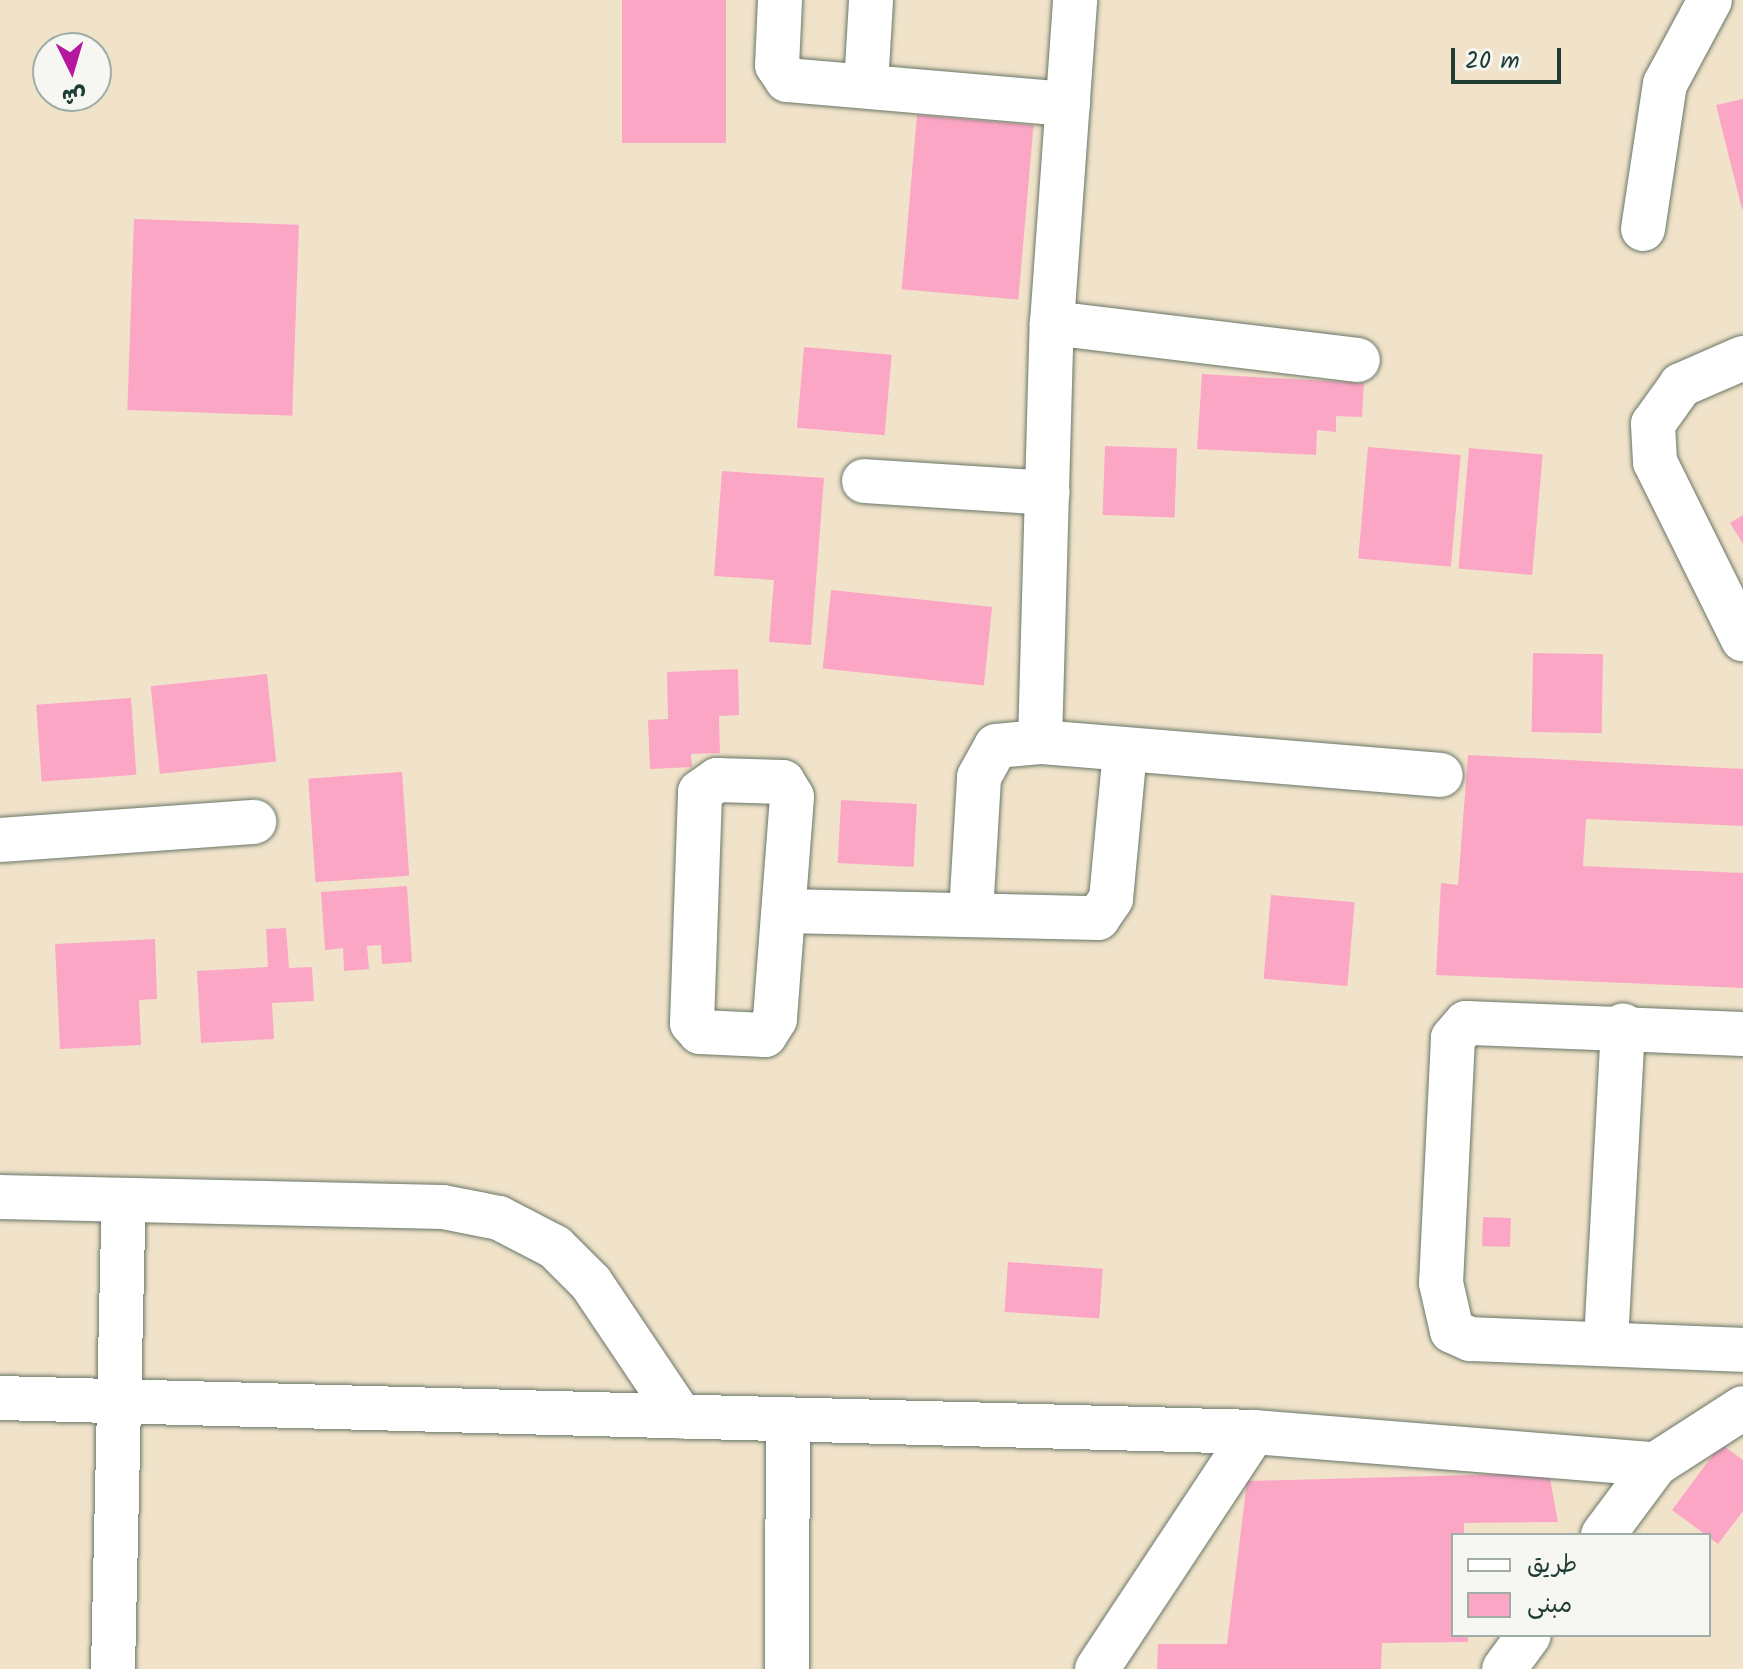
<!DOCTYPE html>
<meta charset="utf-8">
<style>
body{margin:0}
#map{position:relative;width:1743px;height:1669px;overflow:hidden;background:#f1e3ca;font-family:Kalam,"Playpen Sans Arabic",sans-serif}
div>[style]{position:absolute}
.building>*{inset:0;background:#fca6c6;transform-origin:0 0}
.roads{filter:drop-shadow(0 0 2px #687768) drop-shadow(0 0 2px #687768)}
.minor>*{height:44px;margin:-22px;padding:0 22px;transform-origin:22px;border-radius:22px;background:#fff}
span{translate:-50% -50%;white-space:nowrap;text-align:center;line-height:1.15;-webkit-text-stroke:7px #f6f6f2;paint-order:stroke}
.legend{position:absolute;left:1451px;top:1533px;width:260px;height:104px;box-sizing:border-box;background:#f6f6f2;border:2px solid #a0aca6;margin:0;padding:10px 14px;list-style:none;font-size:24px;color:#1f3d34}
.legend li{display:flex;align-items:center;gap:16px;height:40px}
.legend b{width:40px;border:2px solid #a0aca6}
.north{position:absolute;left:32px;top:32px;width:80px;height:80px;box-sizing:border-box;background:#f6f6f2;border:2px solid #a0aca6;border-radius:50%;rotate:175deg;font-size:22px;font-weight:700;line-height:32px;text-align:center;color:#1f3d34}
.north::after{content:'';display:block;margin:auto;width:28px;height:36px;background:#b5179e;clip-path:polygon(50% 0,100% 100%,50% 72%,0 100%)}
.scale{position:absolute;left:1451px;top:48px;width:110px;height:36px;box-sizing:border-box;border:4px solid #1f3d34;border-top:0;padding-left:10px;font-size:24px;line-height:28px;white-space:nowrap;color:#1f3d34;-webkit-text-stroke:6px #f6f6f2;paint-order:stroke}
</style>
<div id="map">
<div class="building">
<div style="left:622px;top:0;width:104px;height:143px"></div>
<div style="clip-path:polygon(1743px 99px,1743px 209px,1742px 209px,1716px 105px)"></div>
<div style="left:917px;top:115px;width:117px;height:175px;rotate:5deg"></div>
<div style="left:134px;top:219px;width:165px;height:191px;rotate:2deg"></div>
<div style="left:804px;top:347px;width:88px;height:81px;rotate:5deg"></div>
<div style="clip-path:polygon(1202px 374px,1364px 383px,1362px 417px,1336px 416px,1336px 432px,1317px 430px,1316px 455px,1197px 449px)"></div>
<div style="left:1105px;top:446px;width:72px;height:69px;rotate:2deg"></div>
<div style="left:1368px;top:447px;width:93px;height:112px;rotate:5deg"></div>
<div style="left:1469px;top:448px;width:74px;height:121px;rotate:5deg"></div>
<div style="clip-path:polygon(722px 471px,824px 478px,811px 645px,769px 642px,774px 580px,714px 576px)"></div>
<div style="clip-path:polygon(1743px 515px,1743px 544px,1730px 523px)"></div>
<div style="left:831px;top:590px;width:162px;height:79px;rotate:6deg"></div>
<div style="left:1533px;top:653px;width:70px;height:79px;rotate:1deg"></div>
<div style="clip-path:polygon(738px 669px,739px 715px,719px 716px,720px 753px,691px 754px,692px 767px,650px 769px,648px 720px,668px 719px,667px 672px)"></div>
<div style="left:267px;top:674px;width:88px;height:117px;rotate:84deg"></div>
<div style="left:131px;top:698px;width:77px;height:95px;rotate:86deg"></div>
<div style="clip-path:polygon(1468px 755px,1743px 769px,1743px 826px,1586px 819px,1583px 866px,1743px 873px,1743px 988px,1436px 975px,1441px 883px,1458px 885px)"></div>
<div style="left:402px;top:772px;width:104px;height:94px;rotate:86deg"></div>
<div style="left:841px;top:800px;width:76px;height:63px;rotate:3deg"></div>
<div style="clip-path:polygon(407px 886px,412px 962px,382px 964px,381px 945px,367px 946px,369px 969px,344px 971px,343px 948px,325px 950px,321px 892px)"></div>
<div style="left:1271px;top:895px;width:84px;height:84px;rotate:5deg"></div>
<div style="clip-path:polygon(286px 928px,289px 968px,312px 967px,314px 1001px,272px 1003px,274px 1039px,201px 1043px,197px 971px,268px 967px,266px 929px)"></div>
<div style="clip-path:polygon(155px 939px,157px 999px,139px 1000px,141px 1045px,60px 1049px,55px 944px)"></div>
<div style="left:1483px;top:1217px;width:28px;height:29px;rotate:2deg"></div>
<div style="left:1008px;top:1262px;width:95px;height:50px;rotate:4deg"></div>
<div style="clip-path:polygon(1721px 1444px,1743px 1460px,1743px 1511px,1718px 1544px,1672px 1510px)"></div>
<div style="clip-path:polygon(1549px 1473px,1558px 1522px,1464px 1523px,1464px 1535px,1453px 1535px,1453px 1635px,1468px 1635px,1468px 1642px,1382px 1643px,1381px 1669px,1157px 1669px,1158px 1644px,1227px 1644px,1247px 1481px)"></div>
</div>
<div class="roads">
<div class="minor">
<div style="left:780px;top:0;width:65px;rotate:92.6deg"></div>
<div style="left:777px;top:65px;width:18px;rotate:56deg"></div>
<div style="left:787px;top:80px;width:282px;rotate:4.9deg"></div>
<div style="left:866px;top:85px;width:85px;rotate:-86.6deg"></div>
<div style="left:1643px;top:229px;width:147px;rotate:-81.4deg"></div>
<div style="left:1665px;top:84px;width:95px;rotate:-61.8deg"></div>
<div style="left:1052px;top:323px;width:308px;rotate:6.9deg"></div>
<div style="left:1743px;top:358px;width:68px;rotate:156.5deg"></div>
<div style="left:1681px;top:385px;width:48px;rotate:125.7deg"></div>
<div style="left:1653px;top:424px;width:38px;rotate:87deg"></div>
<div style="left:1655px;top:462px;width:198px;rotate:63.6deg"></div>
<div style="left:864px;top:481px;width:184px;rotate:3.7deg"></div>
<div style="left:1040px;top:742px;width:419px;rotate:-88.4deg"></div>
<div style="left:1052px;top:323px;width:324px;rotate:-85.9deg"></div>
<div style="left:717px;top:780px;width:66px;rotate:1.7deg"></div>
<div style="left:783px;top:782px;width:17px;rotate:59deg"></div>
<div style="left:792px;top:797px;width:223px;rotate:94.4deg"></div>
<div style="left:775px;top:1019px;width:19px;rotate:122deg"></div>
<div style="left:765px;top:1035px;width:65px;rotate:-177.4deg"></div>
<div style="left:700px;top:1032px;width:12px;rotate:-132deg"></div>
<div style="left:692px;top:1023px;width:231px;rotate:-88deg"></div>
<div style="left:700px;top:792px;width:21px;rotate:-35deg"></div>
<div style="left:0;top:840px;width:255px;rotate:-4.1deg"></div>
<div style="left:784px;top:911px;width:314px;rotate:1.3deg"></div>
<div style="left:1098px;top:918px;width:23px;rotate:-56deg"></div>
<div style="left:1111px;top:899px;width:150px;rotate:-84.6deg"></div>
<div style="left:971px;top:913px;width:136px;rotate:-86.6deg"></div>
<div style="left:979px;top:777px;width:35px;rotate:-61deg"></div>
<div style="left:996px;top:746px;width:44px;rotate:-5.2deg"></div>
<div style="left:1040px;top:742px;width:402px;rotate:4.7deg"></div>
<div style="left:1743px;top:1034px;width:277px;rotate:-177.7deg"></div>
<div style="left:1466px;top:1023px;width:20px;rotate:131deg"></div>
<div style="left:1453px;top:1038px;width:245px;rotate:92.8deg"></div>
<div style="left:1441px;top:1283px;width:49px;rotate:77.1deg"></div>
<div style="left:1452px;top:1331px;width:20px;rotate:24deg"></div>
<div style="left:1470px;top:1339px;width:273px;rotate:2.3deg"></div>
<div style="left:0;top:1197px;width:443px;rotate:1.3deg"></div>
<div style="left:443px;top:1207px;width:57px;rotate:11.1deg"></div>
<div style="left:499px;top:1218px;width:63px;rotate:27.4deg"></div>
<div style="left:555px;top:1247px;width:51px;rotate:45deg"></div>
<div style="left:591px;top:1283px;width:161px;rotate:56.1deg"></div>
<div style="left:1606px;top:1341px;width:316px;rotate:-86.9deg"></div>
<div style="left:0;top:1398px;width:1254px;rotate:1.55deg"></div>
<div style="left:1254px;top:1432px;width:403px;rotate:4.6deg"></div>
<div style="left:1603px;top:1535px;width:89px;rotate:-53.3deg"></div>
<div style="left:1656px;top:1464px;width:103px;rotate:-32.8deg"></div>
<div style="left:113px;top:1669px;width:468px;rotate:-88.7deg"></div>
<div style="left:787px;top:1669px;width:249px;rotate:-89.8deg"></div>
<div style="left:1097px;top:1669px;width:284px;rotate:-56.5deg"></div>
<div style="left:1504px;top:1669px;width:42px;rotate:-53.7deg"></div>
</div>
</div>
<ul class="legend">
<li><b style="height:10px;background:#fff"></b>طريق</li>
<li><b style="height:22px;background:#fca6c6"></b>مبنى</li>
</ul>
<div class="north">ش</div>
<div class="scale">20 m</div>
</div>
